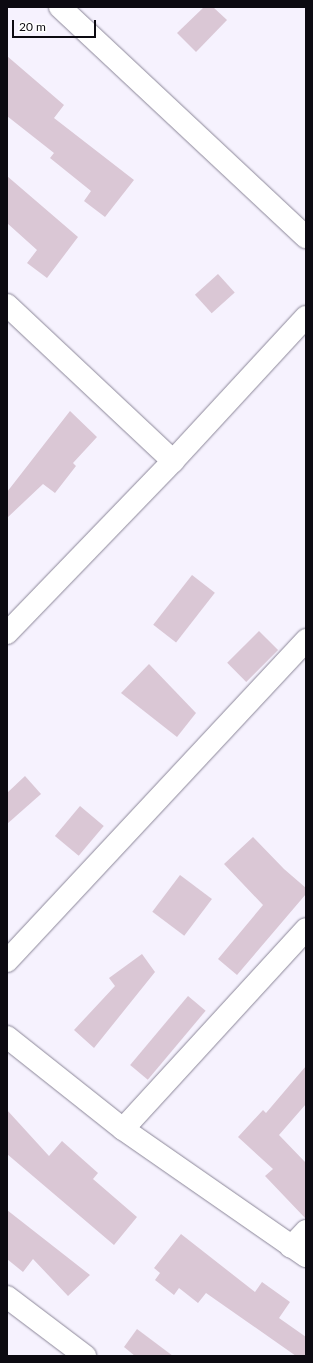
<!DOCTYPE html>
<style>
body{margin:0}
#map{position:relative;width:313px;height:1363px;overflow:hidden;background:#f6f2fe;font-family:Lato,sans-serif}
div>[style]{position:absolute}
.building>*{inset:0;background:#dac7d5;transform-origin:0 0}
.roads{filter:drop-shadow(0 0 1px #8b8698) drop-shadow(0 0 1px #8b8698)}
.minor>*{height:22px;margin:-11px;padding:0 11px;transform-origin:11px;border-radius:11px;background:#fff}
.tertiary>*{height:22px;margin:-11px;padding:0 11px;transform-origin:11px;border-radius:11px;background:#fff}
span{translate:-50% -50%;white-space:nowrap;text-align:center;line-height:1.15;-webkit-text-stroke:3px #fff;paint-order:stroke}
.frame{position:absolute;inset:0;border:8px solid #0c0a11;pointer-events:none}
.scale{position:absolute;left:12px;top:20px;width:84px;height:18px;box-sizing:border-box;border:2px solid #0c0a11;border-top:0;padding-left:5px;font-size:12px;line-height:14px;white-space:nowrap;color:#0c0a11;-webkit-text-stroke:3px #fff;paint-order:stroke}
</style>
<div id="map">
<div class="building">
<div style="clip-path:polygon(204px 7px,213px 7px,227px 20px,196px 52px,177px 33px)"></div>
<div style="clip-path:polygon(7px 56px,64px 105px,54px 118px,134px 180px,105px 217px,84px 201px,91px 191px,50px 158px,54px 153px,7px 116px)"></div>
<div style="clip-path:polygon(7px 176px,78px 237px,47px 278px,27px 263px,37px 250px,7px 223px)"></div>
<div style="left:218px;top:274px;width:25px;height:31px;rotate:48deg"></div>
<div style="clip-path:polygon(70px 411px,97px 437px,73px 463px,76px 466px,55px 493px,43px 484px,7px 518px,7px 492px)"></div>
<div style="left:192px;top:575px;width:29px;height:63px;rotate:38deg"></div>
<div style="left:259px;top:631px;width:27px;height:45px;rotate:45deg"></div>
<div style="clip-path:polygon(149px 664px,196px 713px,177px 737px,121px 693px)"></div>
<div style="clip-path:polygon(25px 776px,41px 794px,7px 824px,7px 793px)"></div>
<div style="left:80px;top:806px;width:31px;height:39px;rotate:40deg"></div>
<div style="clip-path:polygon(253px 837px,284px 869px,306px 888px,306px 894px,237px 975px,218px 959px,263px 905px,224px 864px)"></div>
<div style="left:180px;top:875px;width:40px;height:46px;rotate:37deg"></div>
<div style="clip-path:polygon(142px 954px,155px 972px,94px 1048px,74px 1030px,115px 986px,109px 978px)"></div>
<div style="left:188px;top:996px;width:23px;height:90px;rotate:40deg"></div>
<div style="clip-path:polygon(306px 1066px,306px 1104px,279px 1135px,306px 1163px,306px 1219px,265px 1176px,273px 1169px,238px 1137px,263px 1110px,266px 1113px)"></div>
<div style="clip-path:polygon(7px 1110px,49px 1156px,62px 1141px,98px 1173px,93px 1179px,137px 1217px,114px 1245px,7px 1154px)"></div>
<div style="clip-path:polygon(7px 1210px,90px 1275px,68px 1296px,33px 1259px,23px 1272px,7px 1259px)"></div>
<div style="clip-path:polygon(181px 1234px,255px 1292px,262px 1282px,290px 1302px,279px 1318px,306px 1337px,306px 1356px,296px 1356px,206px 1293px,198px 1303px,179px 1288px,174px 1295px,155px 1280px,160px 1273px,154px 1268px)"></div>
<div style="clip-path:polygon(137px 1329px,173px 1356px,135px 1356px,124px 1347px)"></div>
</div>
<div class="roads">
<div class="minor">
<div style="left:60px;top:7px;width:337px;rotate:43.1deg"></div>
<div style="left:7px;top:305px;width:228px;rotate:43.2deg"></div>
<div style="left:7px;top:961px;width:439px;rotate:-47deg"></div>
<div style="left:7px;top:1037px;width:148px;rotate:38.4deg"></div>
<div style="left:123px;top:1129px;width:223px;rotate:34.8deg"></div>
<div style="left:123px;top:1129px;width:271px;rotate:-47.5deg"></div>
<div style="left:291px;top:1247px;width:22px;rotate:-47deg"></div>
<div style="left:7px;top:1297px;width:98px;rotate:37.1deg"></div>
</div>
<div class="tertiary">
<div style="left:7px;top:633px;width:239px;rotate:-46deg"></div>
<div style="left:173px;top:461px;width:196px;rotate:-47.3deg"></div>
</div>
</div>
<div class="frame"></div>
<div class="scale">20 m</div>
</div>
